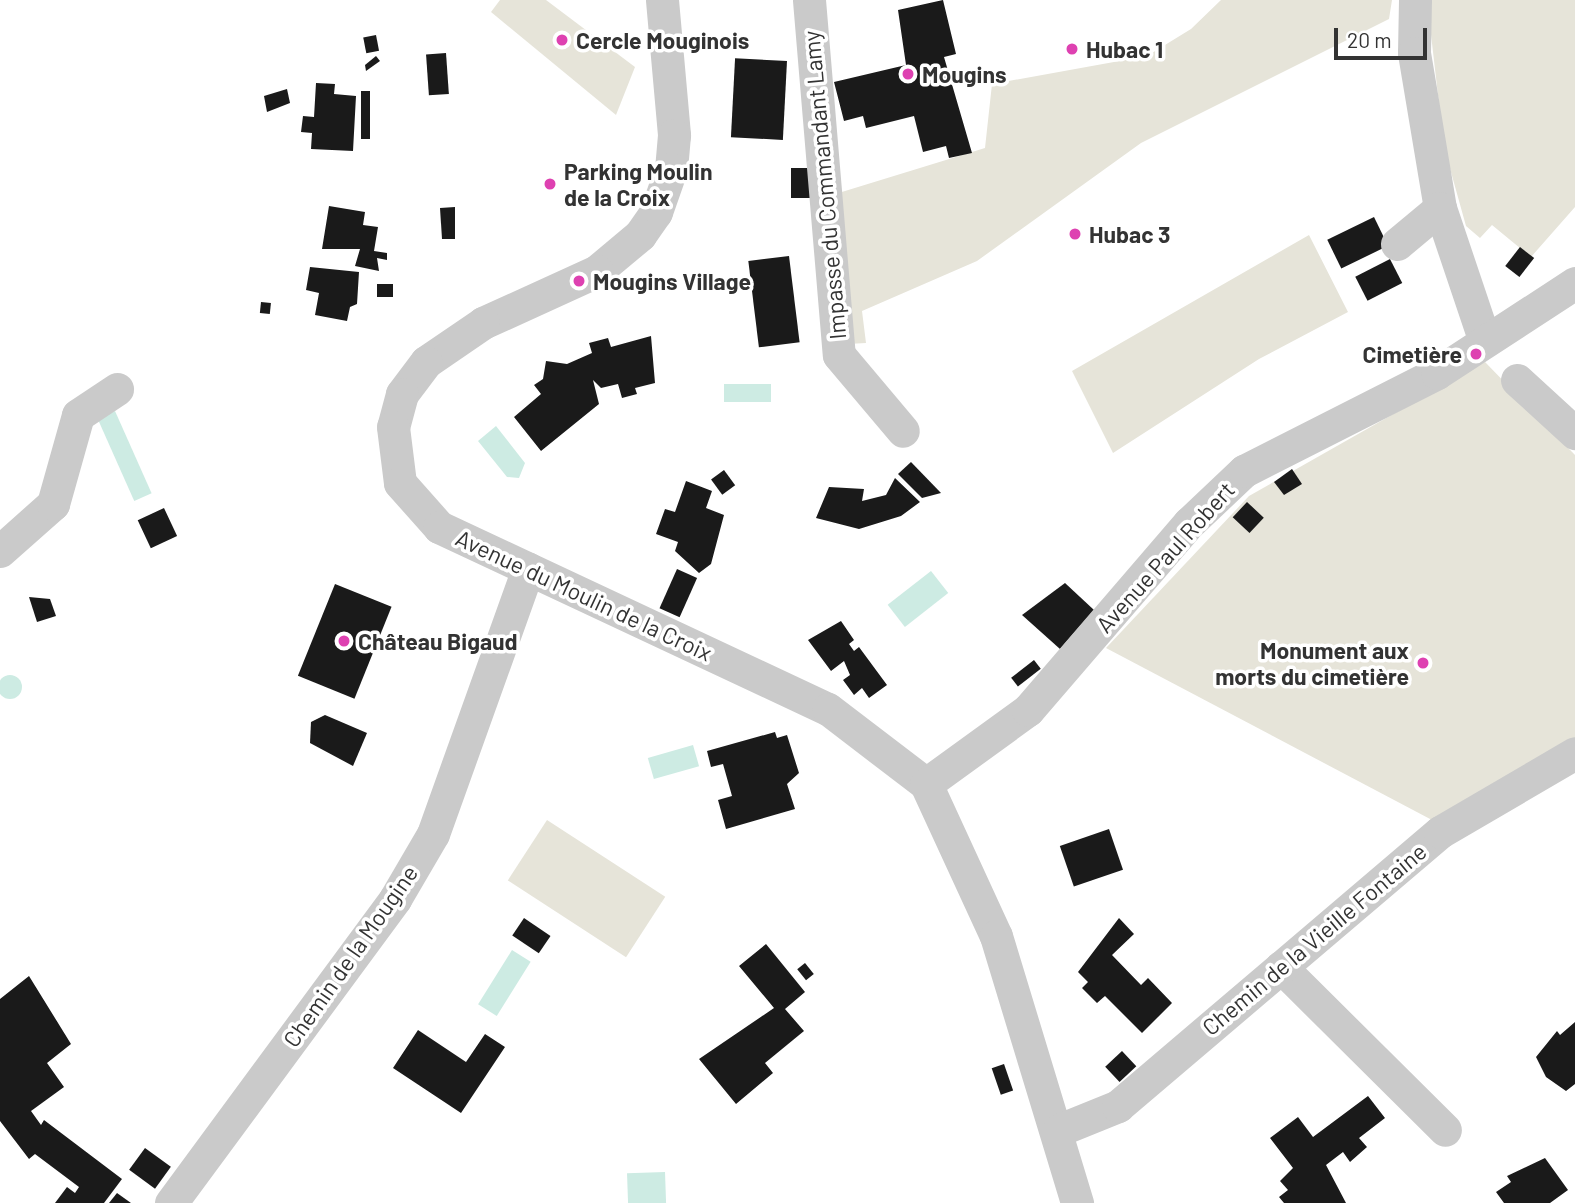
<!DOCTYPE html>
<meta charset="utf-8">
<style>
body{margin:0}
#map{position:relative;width:1575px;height:1203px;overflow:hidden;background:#fff;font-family:Barlow,sans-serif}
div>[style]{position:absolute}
.green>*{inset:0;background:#e6e4d9;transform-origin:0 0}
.water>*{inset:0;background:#cdebe3;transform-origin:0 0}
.round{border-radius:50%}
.building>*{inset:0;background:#1a1a1a;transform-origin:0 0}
.minor>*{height:33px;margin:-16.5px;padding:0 16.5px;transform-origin:16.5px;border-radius:16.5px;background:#cacaca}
.dots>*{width:19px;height:19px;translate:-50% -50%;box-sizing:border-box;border:4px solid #fff;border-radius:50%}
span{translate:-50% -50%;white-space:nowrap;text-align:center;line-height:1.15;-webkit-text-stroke:7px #fff;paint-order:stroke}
.poi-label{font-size:23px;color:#333;font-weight:700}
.left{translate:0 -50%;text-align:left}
.right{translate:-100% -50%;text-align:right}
.street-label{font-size:23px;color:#333}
.scale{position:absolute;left:1334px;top:28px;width:93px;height:32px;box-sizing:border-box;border:4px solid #333;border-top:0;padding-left:9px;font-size:21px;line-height:24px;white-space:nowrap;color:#333;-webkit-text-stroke:5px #fff;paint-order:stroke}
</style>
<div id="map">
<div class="green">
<div style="clip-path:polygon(500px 0,546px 0,635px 67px,616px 115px,491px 12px)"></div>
<div style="clip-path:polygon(1221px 0,1392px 0,1389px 19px,1141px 143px,977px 261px,862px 311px,866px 343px,848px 344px,832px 195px,985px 148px,992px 84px,1147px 56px,1191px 29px)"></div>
<div style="clip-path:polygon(1427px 0,1575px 0,1575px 207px,1531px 257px,1492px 225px,1480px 238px,1466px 226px,1444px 147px)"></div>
<div style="clip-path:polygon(1309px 235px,1348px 312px,1259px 359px,1113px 453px,1072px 371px)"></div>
<div style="clip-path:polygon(1485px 362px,1575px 455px,1575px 738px,1432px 820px,1106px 648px,1249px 496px)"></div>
<div style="left:547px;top:820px;width:141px;height:72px;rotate:33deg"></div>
</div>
<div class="water">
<div style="left:771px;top:384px;width:18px;height:47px;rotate:90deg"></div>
<div style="left:115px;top:411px;width:90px;height:19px;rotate:66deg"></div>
<div style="clip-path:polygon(496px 426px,525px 463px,519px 478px,507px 477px,478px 441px)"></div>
<div style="left:931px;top:571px;width:28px;height:55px;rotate:52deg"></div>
<div class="round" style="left:-2px;top:675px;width:24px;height:24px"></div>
<div style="left:693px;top:745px;width:22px;height:47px;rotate:74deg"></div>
<div style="left:512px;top:950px;width:22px;height:64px;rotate:32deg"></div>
<div style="left:665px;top:1172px;width:31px;height:38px;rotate:88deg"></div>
</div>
<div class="building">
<div style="clip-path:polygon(943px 0,956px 54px,944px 57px,972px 153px,949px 158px,946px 146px,923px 152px,914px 116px,866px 128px,863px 116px,844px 121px,834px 82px,906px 65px,898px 10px)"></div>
<div style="left:376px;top:35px;width:16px;height:13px;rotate:79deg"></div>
<div style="left:446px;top:53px;width:41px;height:20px;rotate:86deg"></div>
<div style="clip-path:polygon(376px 56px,380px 61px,366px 71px,365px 65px)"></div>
<div style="left:787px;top:61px;width:79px;height:52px;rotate:93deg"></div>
<div style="clip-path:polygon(316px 83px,335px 84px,334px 94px,356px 96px,353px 151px,311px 149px,312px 133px,301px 132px,303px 116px,314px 117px)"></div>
<div style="clip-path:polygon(287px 89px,290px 103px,267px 112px,264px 96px)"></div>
<div style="left:361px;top:91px;width:9px;height:48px"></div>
<div style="left:791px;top:168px;width:22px;height:30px"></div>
<div style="clip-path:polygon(329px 206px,365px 212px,363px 225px,378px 227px,374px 251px,387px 253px,387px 260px,377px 258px,379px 271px,355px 266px,360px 249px,322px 249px)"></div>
<div style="clip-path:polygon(455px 207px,455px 239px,442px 239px,440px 208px)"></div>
<div style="left:1374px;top:217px;width:32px;height:52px;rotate:64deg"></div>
<div style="left:1520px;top:247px;width:18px;height:24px;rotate:38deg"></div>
<div style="left:789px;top:256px;width:87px;height:41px;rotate:83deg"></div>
<div style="left:1390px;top:259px;width:27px;height:39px;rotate:63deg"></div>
<div style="clip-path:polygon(310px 267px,359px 272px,357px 304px,350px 307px,347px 321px,315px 315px,319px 293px,306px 290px)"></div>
<div style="left:377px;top:284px;width:16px;height:13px"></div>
<div style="left:261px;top:302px;width:10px;height:11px;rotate:6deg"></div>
<div style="clip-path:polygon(651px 336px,655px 383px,635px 388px,637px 394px,622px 398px,618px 384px,601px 388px,593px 380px,599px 404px,541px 451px,514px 417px,541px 394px,534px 385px,543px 379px,546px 361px,567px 364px,592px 353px,589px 343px,608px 338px,611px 347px)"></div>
<div style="clip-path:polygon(911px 462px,941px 493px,922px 498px,898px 474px)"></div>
<div style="clip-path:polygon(1292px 469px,1302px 484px,1284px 495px,1274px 482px)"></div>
<div style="left:724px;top:470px;width:19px;height:16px;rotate:54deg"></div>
<div style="clip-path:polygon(895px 478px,920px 502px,901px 516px,859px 529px,816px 518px,829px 487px,864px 489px,862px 501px,886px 495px)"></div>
<div style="clip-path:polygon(686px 481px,712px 491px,706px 508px,724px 515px,711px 564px,699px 573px,675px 551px,678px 542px,656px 534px,665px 509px,675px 512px)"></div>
<div style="left:1247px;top:502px;width:23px;height:21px;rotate:43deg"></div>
<div style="left:164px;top:508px;width:31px;height:29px;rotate:65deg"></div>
<div style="left:677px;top:569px;width:22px;height:43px;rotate:24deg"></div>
<div style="clip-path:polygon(1065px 583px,1094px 610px,1060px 649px,1022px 615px)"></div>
<div style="left:335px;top:584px;width:61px;height:99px;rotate:22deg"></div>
<div style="clip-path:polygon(29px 597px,50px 599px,56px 616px,37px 622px)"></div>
<div style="clip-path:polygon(841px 621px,854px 640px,849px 644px,854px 651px,859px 647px,887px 685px,869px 698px,862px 688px,854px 695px,843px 680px,850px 675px,844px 661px,831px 671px,808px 640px)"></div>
<div style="left:1034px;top:660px;width:11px;height:29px;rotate:52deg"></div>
<div style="clip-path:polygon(325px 715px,367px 733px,353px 766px,310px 743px,311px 722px)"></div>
<div style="clip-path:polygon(775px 732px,777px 738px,787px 735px,799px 773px,787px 784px,795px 809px,726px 829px,718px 800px,732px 796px,723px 764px,711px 767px,707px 751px)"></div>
<div style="left:1109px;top:829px;width:43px;height:52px;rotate:71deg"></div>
<div style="left:524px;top:918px;width:32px;height:21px;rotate:34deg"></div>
<div style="clip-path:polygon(1119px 918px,1134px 934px,1112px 955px,1141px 985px,1148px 978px,1172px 1003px,1142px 1033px,1105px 996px,1097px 1003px,1082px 988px,1088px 982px,1078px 972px)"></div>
<div style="clip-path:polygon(766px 944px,805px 992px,785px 1009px,804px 1031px,765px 1063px,773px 1073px,736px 1104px,699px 1059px,774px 1008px,739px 966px)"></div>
<div style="left:805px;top:963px;width:14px;height:10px;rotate:51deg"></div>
<div style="clip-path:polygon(29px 976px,71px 1044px,47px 1063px,64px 1087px,31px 1111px,41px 1125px,44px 1120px,122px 1179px,104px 1203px,55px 1203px,67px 1187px,75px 1193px,79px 1187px,35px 1154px,29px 1159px,0 1121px,0 999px)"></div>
<div style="clip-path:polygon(1575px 1022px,1575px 1084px,1566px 1091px,1546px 1077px,1536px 1057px,1557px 1031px,1560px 1035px)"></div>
<div style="clip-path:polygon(418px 1030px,466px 1062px,485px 1034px,505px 1047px,461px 1113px,393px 1068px)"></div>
<div style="left:1122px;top:1051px;width:21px;height:23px;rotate:47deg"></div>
<div style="left:1004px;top:1064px;width:28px;height:13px;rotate:71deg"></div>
<div style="clip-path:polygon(1368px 1096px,1385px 1118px,1359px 1138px,1367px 1147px,1350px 1162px,1343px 1152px,1326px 1165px,1346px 1203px,1284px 1203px,1279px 1197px,1288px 1190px,1280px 1181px,1293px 1168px,1270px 1138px,1298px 1117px,1313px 1137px)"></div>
<div style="left:145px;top:1148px;width:32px;height:27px;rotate:36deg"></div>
<div style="clip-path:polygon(1545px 1158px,1568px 1190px,1550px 1203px,1504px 1203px,1496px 1192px,1511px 1182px,1507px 1176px)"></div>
<div style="clip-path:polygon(117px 1193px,131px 1203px,109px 1203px)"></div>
</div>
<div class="minor">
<div style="left:662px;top:0;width:136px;rotate:84.9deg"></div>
<div style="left:674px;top:135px;width:34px;rotate:95deg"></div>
<div style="left:671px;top:169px;width:46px;rotate:109.2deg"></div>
<div style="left:656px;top:212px;width:28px;rotate:125deg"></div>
<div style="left:640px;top:235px;width:56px;rotate:140.1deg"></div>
<div style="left:597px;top:271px;width:125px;rotate:155.5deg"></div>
<div style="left:483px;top:323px;width:69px;rotate:145.6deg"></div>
<div style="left:426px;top:362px;width:40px;rotate:127deg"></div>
<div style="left:402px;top:394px;width:34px;rotate:105deg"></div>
<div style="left:393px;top:427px;width:56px;rotate:82.9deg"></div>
<div style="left:400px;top:483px;width:59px;rotate:48.4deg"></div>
<div style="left:439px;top:527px;width:429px;rotate:25.1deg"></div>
<div style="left:828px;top:709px;width:123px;rotate:37.4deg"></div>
<div style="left:926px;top:784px;width:167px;rotate:65.3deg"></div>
<div style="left:996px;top:936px;width:279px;rotate:73.1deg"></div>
<div style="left:809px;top:0;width:356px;rotate:85.2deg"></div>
<div style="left:839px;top:355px;width:99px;rotate:49.9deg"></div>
<div style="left:1415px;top:0;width:53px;rotate:91.1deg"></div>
<div style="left:1414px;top:53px;width:157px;rotate:80.5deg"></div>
<div style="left:1440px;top:208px;width:138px;rotate:71.4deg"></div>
<div style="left:1397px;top:244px;width:56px;rotate:-39.9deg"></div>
<div style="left:1517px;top:380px;width:79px;rotate:42.4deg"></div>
<div style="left:0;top:551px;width:71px;rotate:-41.6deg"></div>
<div style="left:53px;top:504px;width:92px;rotate:-74.3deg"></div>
<div style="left:78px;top:415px;width:47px;rotate:-33.7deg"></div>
<div style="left:926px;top:784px;width:126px;rotate:-36deg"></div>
<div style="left:1028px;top:710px;width:247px;rotate:-49.3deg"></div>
<div style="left:1189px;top:523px;width:76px;rotate:-43.4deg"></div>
<div style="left:1244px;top:471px;width:216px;rotate:-26.9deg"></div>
<div style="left:1437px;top:373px;width:165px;rotate:-33.1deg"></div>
<div style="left:1281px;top:967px;width:231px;rotate:44.8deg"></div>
<div style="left:1059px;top:1130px;width:64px;rotate:-22.1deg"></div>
<div style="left:1118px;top:1106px;width:423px;rotate:-40.4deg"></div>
<div style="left:1440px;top:832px;width:156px;rotate:-30.3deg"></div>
<div style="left:171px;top:1203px;width:378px;rotate:-53.6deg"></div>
<div style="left:395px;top:899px;width:75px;rotate:-59.7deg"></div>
<div style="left:433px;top:834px;width:282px;rotate:-70.3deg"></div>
</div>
<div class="dots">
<div style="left:562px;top:40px;background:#de41b1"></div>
<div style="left:1072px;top:49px;background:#de41b1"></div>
<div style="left:908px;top:74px;background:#de41b1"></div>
<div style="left:550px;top:184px;background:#de41b1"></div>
<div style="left:1075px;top:234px;background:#de41b1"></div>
<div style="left:579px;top:281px;background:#de41b1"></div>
<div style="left:1476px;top:354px;background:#de41b1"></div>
<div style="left:344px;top:641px;background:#de41b1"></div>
<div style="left:1423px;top:663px;background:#de41b1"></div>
</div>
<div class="poi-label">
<span class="left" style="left:576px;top:40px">Cercle Mouginois</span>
<span class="left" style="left:1086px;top:49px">Hubac 1</span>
<span class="left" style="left:922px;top:74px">Mougins</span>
<span class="left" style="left:564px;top:184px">Parking Moulin<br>de la Croix</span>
<span class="left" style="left:1089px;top:234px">Hubac 3</span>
<span class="left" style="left:593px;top:281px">Mougins Village</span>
<span class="right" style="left:1462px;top:354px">Cimetière</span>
<span class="left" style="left:358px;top:641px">Château Bigaud</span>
<span class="right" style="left:1409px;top:663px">Monument aux<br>morts du cimetière</span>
</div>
<div class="street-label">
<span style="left:824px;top:185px;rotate:-95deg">Impasse du Commandant Lamy</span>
<span style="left:1165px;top:557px;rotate:-48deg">Avenue Paul Robert</span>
<span style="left:584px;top:595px;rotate:25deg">Avenue du Moulin de la Croix</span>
<span style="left:1314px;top:939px;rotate:-40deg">Chemin de la Vieille Fontaine</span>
<span style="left:350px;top:956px;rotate:-55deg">Chemin de la Mougine</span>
</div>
<div class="scale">20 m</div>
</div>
